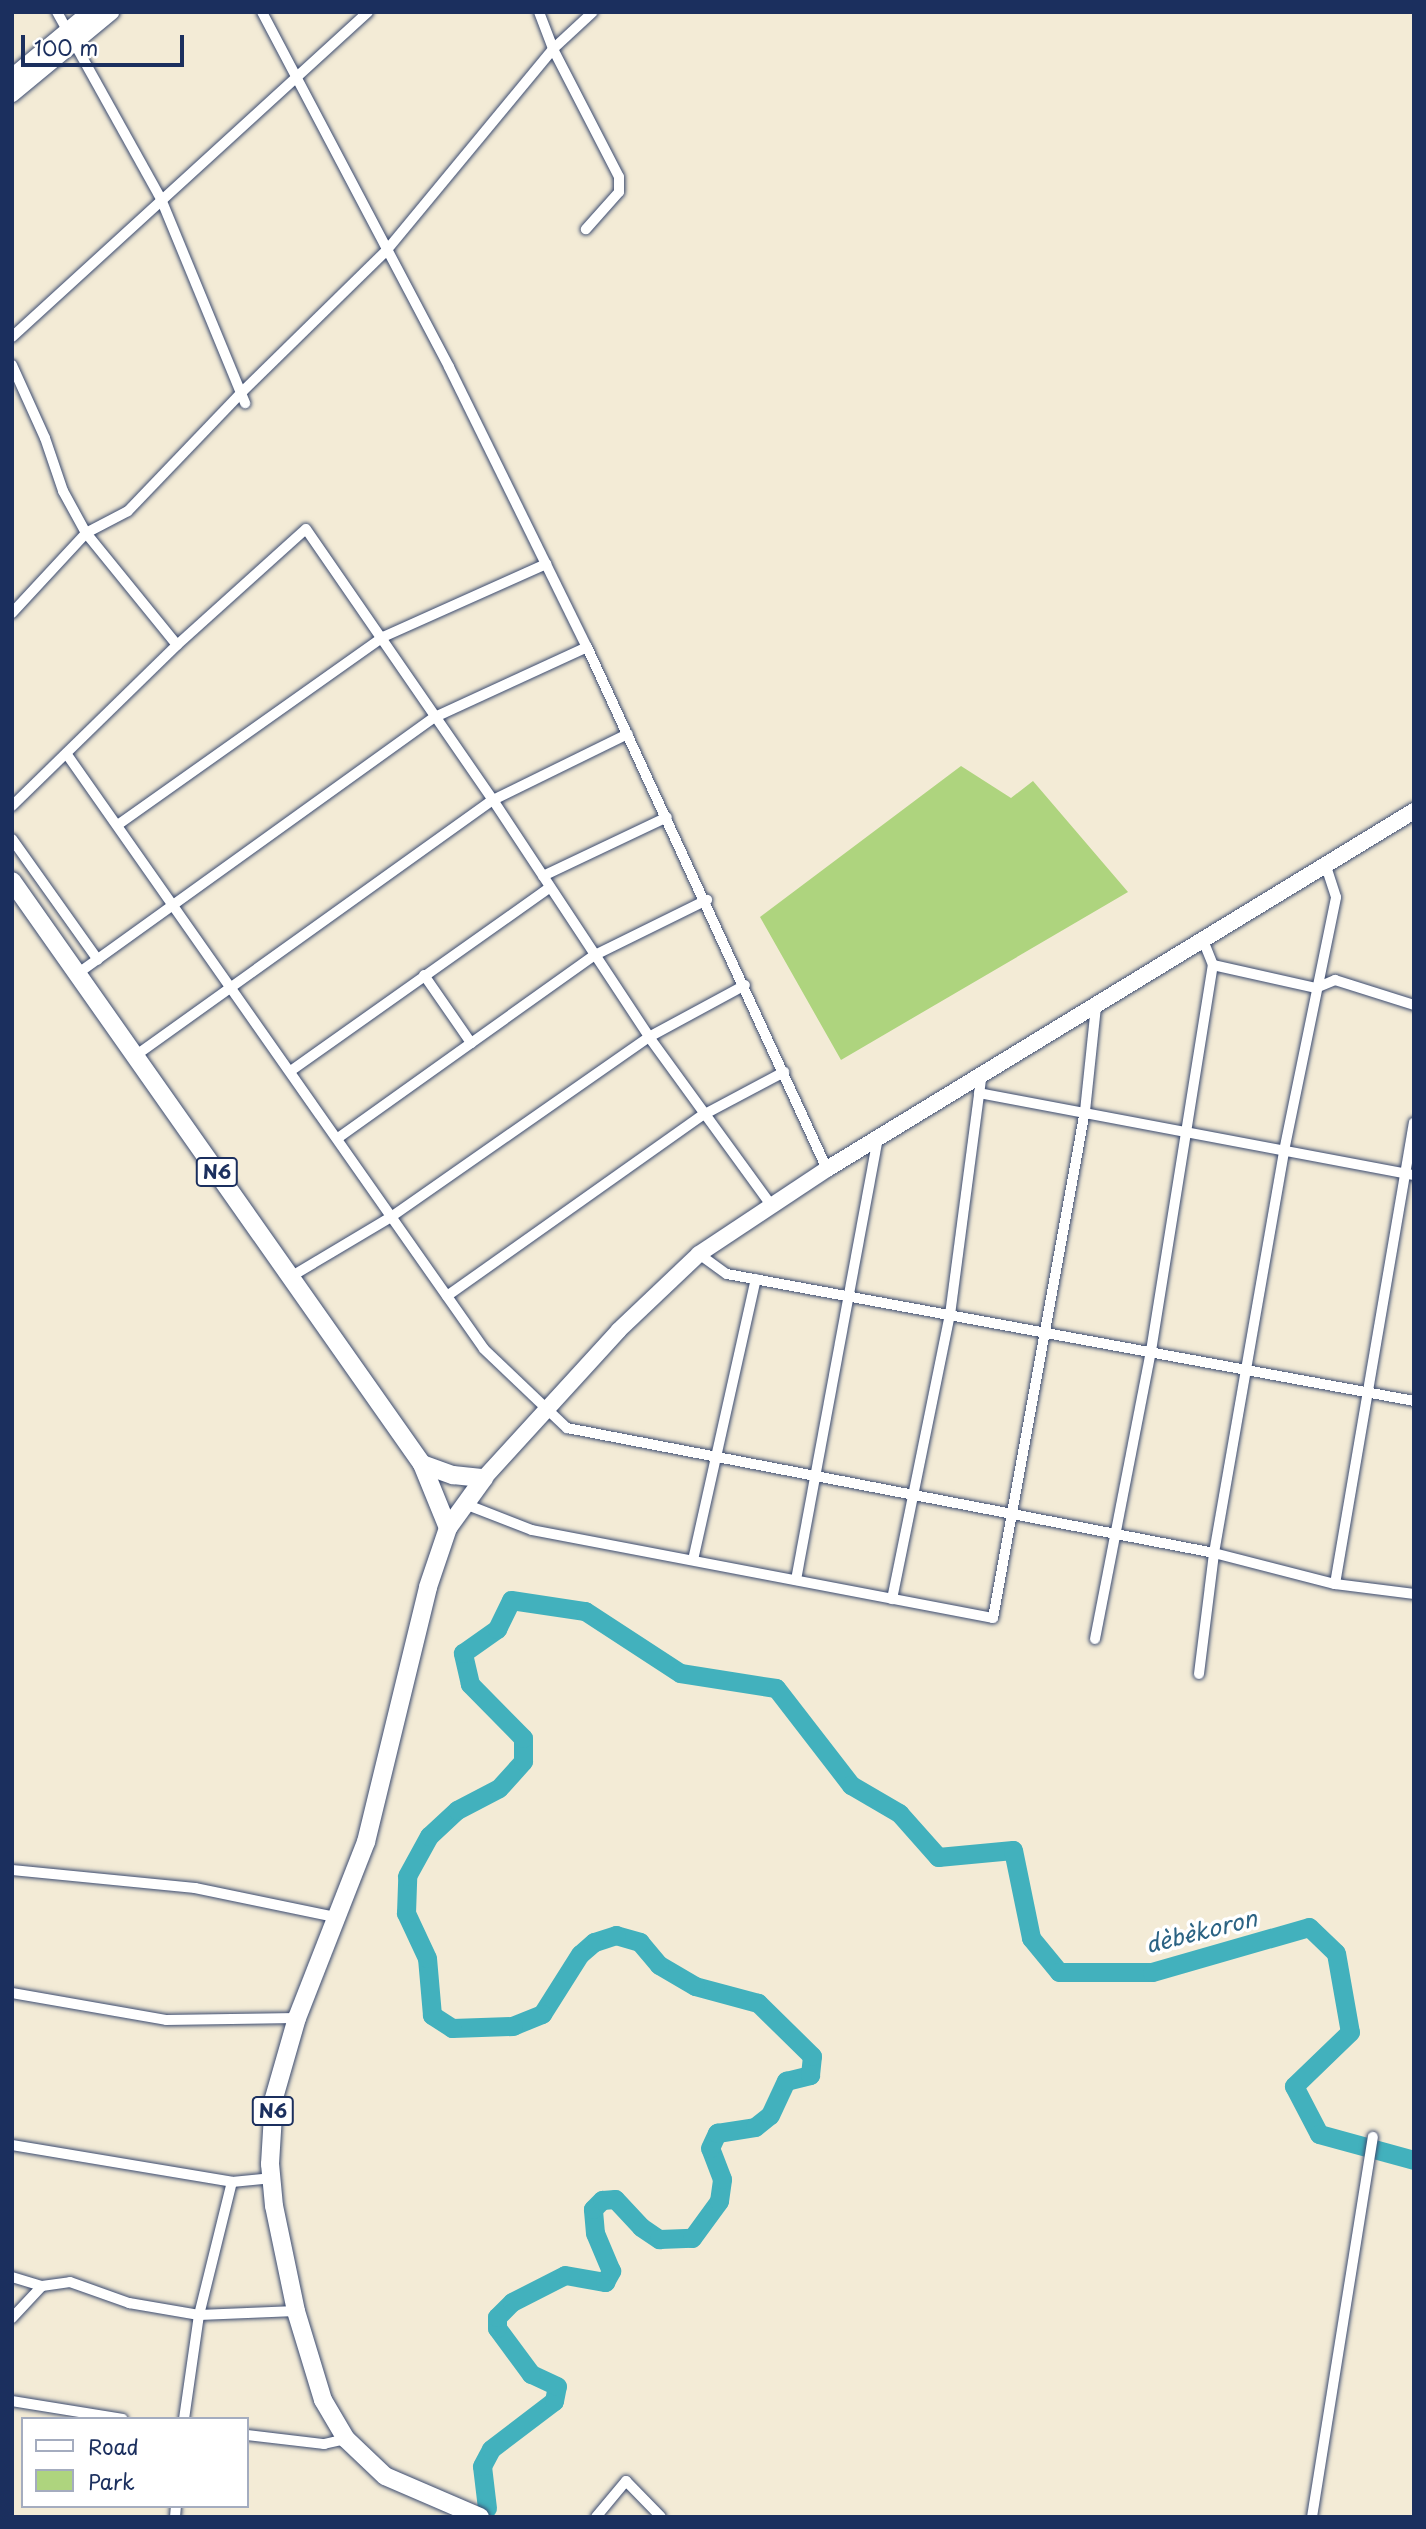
<!DOCTYPE html>
<meta charset="utf-8">
<style>
body{margin:0}
#map{position:relative;width:1426px;height:2529px;overflow:hidden;background:#f3ebd6;font-family:"Playpen Sans",sans-serif}
div>[style]{position:absolute}
.green>*{inset:0;background:#aed47e}
.river>*{height:19px;margin:-9.5px;padding:0 9.5px;transform-origin:9.5px;border-radius:9.5px;background:#42b1bd}
.roads{filter:drop-shadow(0 0 2px #3b4b70) drop-shadow(0 0 2px #3b4b70)}
.minor>*{height:10px;margin:-5px;padding:0 5px;transform-origin:5px;border-radius:5px;background:#fff}
.secondary>*{height:16px;margin:-8px;padding:0 8px;transform-origin:8px;border-radius:8px;background:#fff}
.trunk>*{height:18px;margin:-9px;padding:0 9px;transform-origin:9px;border-radius:9px;background:#fff}
span{translate:-50% -50%;white-space:nowrap;text-align:center;line-height:1.15;-webkit-text-stroke:7px #fff;paint-order:stroke}
.shield-label span{padding:2px 5px;background:#fff;border:2px solid;border-radius:5px;-webkit-text-stroke-width:0}
.shield-label{font-size:19px;color:#1b2f5e;font-weight:700}
.water-label{font-size:23px;color:#2b6384;font-style:italic}
.frame{position:absolute;inset:0;border:14px solid #1b2f5e;pointer-events:none}
.legend{position:absolute;left:21px;top:2417px;width:228px;height:91px;box-sizing:border-box;background:#fff;border:2px solid #a4acbf;margin:0;padding:9px 12px;list-style:none;font-size:21px;color:#1b2f5e}
.legend li{display:flex;align-items:center;gap:14px;height:35px}
.legend b{width:35px;border:2px solid #a4acbf}
.scale{position:absolute;left:21px;top:35px;width:163px;height:32px;box-sizing:border-box;border:4px solid #1b2f5e;border-top:0;padding-left:9px;font-size:21px;line-height:24px;white-space:nowrap;color:#1b2f5e;-webkit-text-stroke:5px #fff;paint-order:stroke}
</style>
<div id="map">
<div class="green">
<div style="clip-path:polygon(961px 766px,1011px 798px,1033px 781px,1128px 892px,841px 1060px,760px 917px)"></div>
</div>
<div class="river">
<div style="left:487px;top:2508px;width:42px;rotate:-96.8deg"></div>
<div style="left:482px;top:2466px;width:19px;rotate:-62deg"></div>
<div style="left:491px;top:2449px;width:79px;rotate:-37.3deg"></div>
<div style="left:554px;top:2401px;width:15px;rotate:-79deg"></div>
<div style="left:557px;top:2386px;width:29px;rotate:-155deg"></div>
<div style="left:531px;top:2374px;width:57px;rotate:-126.5deg"></div>
<div style="left:497px;top:2328px;width:11px;rotate:-90deg"></div>
<div style="left:497px;top:2317px;width:21px;rotate:-45deg"></div>
<div style="left:512px;top:2302px;width:59px;rotate:-27deg"></div>
<div style="left:565px;top:2275px;width:41px;rotate:9.9deg"></div>
<div style="left:605px;top:2282px;width:13px;rotate:-61deg"></div>
<div style="left:611px;top:2271px;width:41px;rotate:-112.8deg"></div>
<div style="left:595px;top:2233px;width:24px;rotate:-95deg"></div>
<div style="left:593px;top:2209px;width:13px;rotate:-45deg"></div>
<div style="left:602px;top:2200px;width:13px;rotate:-4deg"></div>
<div style="left:615px;top:2199px;width:38px;rotate:47deg"></div>
<div style="left:641px;top:2227px;width:22px;rotate:34deg"></div>
<div style="left:659px;top:2239px;width:33px;rotate:-2deg"></div>
<div style="left:692px;top:2238px;width:46px;rotate:-53.9deg"></div>
<div style="left:719px;top:2201px;width:22px;rotate:-82deg"></div>
<div style="left:722px;top:2179px;width:33px;rotate:-111deg"></div>
<div style="left:710px;top:2148px;width:17px;rotate:-65deg"></div>
<div style="left:717px;top:2133px;width:38px;rotate:-9deg"></div>
<div style="left:755px;top:2127px;width:19px;rotate:-39deg"></div>
<div style="left:770px;top:2115px;width:38px;rotate:-65deg"></div>
<div style="left:786px;top:2081px;width:25px;rotate:-14deg"></div>
<div style="left:810px;top:2075px;width:19px;rotate:-84deg"></div>
<div style="left:812px;top:2056px;width:76px;rotate:-135.5deg"></div>
<div style="left:758px;top:2003px;width:65px;rotate:-164.9deg"></div>
<div style="left:695px;top:1986px;width:42px;rotate:-149.7deg"></div>
<div style="left:659px;top:1965px;width:30px;rotate:-130deg"></div>
<div style="left:640px;top:1942px;width:25px;rotate:-164deg"></div>
<div style="left:616px;top:1935px;width:23px;rotate:162deg"></div>
<div style="left:594px;top:1942px;width:18px;rotate:139deg"></div>
<div style="left:580px;top:1954px;width:71px;rotate:122.3deg"></div>
<div style="left:542px;top:2014px;width:31px;rotate:158deg"></div>
<div style="left:513px;top:2026px;width:61px;rotate:178.1deg"></div>
<div style="left:452px;top:2028px;width:24px;rotate:-147deg"></div>
<div style="left:432px;top:2015px;width:57px;rotate:-95deg"></div>
<div style="left:427px;top:1958px;width:50px;rotate:-115deg"></div>
<div style="left:406px;top:1913px;width:37px;rotate:-88deg"></div>
<div style="left:407px;top:1876px;width:46px;rotate:-61.2deg"></div>
<div style="left:429px;top:1836px;width:38px;rotate:-43deg"></div>
<div style="left:457px;top:1810px;width:47px;rotate:-27.6deg"></div>
<div style="left:499px;top:1788px;width:36px;rotate:-48deg"></div>
<div style="left:523px;top:1761px;width:23px;rotate:-90deg"></div>
<div style="left:523px;top:1738px;width:76px;rotate:-134.5deg"></div>
<div style="left:470px;top:1684px;width:32px;rotate:-103deg"></div>
<div style="left:463px;top:1653px;width:42px;rotate:-35.2deg"></div>
<div style="left:497px;top:1629px;width:32px;rotate:-64deg"></div>
<div style="left:511px;top:1600px;width:75px;rotate:8.5deg"></div>
<div style="left:585px;top:1611px;width:113px;rotate:33.1deg"></div>
<div style="left:680px;top:1673px;width:97px;rotate:8.9deg"></div>
<div style="left:776px;top:1688px;width:123px;rotate:52.3deg"></div>
<div style="left:851px;top:1785px;width:56px;rotate:30.3deg"></div>
<div style="left:899px;top:1813px;width:59px;rotate:48.4deg"></div>
<div style="left:938px;top:1857px;width:75px;rotate:-5.3deg"></div>
<div style="left:1013px;top:1850px;width:90px;rotate:78.4deg"></div>
<div style="left:1031px;top:1938px;width:44px;rotate:50.5deg"></div>
<div style="left:1059px;top:1972px;width:93px"></div>
<div style="left:1152px;top:1972px;width:163px;rotate:-16deg"></div>
<div style="left:1309px;top:1927px;width:37px;rotate:44deg"></div>
<div style="left:1336px;top:1953px;width:80px;rotate:80deg"></div>
<div style="left:1350px;top:2032px;width:78px;rotate:136deg"></div>
<div style="left:1294px;top:2086px;width:54px;rotate:62.5deg"></div>
<div style="left:1319px;top:2134px;width:98px;rotate:15.3deg"></div>
</div>
<div class="roads">
<div class="minor">
<div style="left:57px;top:12px;width:214px;rotate:60.9deg"></div>
<div style="left:161px;top:199px;width:221px;rotate:67.6deg"></div>
<div style="left:262px;top:12px;width:401px;rotate:62.2deg"></div>
<div style="left:449px;top:367px;width:312px;rotate:63.8deg"></div>
<div style="left:587px;top:647px;width:575px;rotate:65.31deg"></div>
<div style="left:539px;top:12px;width:40px;rotate:69deg"></div>
<div style="left:553px;top:49px;width:144px;rotate:62.7deg"></div>
<div style="left:619px;top:177px;width:15px;rotate:90deg"></div>
<div style="left:619px;top:192px;width:50px;rotate:131.7deg"></div>
<div style="left:12px;top:337px;width:482px;rotate:-42.4deg"></div>
<div style="left:12px;top:365px;width:80px;rotate:65.7deg"></div>
<div style="left:45px;top:438px;width:56px;rotate:71.2deg"></div>
<div style="left:63px;top:491px;width:48px;rotate:61.3deg"></div>
<div style="left:86px;top:533px;width:144px;rotate:50.9deg"></div>
<div style="left:12px;top:613px;width:109px;rotate:-47.2deg"></div>
<div style="left:86px;top:533px;width:47px;rotate:-27.6deg"></div>
<div style="left:128px;top:511px;width:165px;rotate:-46.2deg"></div>
<div style="left:242px;top:392px;width:202px;rotate:-44.4deg"></div>
<div style="left:386px;top:251px;width:262px;rotate:-50.4deg"></div>
<div style="left:553px;top:49px;width:54px;rotate:-42.8deg"></div>
<div style="left:68px;top:756px;width:724px;rotate:54.95deg"></div>
<div style="left:484px;top:1349px;width:115px;rotate:43.6deg"></div>
<div style="left:567px;top:1428px;width:659px;rotate:10.93deg"></div>
<div style="left:1214px;top:1553px;width:125px;rotate:14.4deg"></div>
<div style="left:1335px;top:1584px;width:80px;rotate:7.2deg"></div>
<div style="left:12px;top:806px;width:231px;rotate:-44.3deg"></div>
<div style="left:177px;top:645px;width:173px;rotate:-42deg"></div>
<div style="left:306px;top:529px;width:329px;rotate:55.4deg"></div>
<div style="left:493px;top:800px;width:284px;rotate:56.6deg"></div>
<div style="left:649px;top:1037px;width:208px;rotate:54deg"></div>
<div style="left:119px;top:824px;width:324px;rotate:-35.3deg"></div>
<div style="left:383px;top:637px;width:179px;rotate:-24.1deg"></div>
<div style="left:12px;top:839px;width:148px;rotate:54.6deg"></div>
<div style="left:543px;top:876px;width:137px;rotate:-25.4deg"></div>
<div style="left:1213px;top:965px;width:106px;rotate:12.6deg"></div>
<div style="left:1316px;top:988px;width:21px;rotate:-23deg"></div>
<div style="left:1335px;top:980px;width:83px;rotate:17.6deg"></div>
<div style="left:77px;top:974px;width:441px;rotate:-35.7deg"></div>
<div style="left:435px;top:717px;width:167px;rotate:-24.7deg"></div>
<div style="left:424px;top:975px;width:83px;rotate:55.3deg"></div>
<div style="left:135px;top:1056px;width:440px;rotate:-35.6deg"></div>
<div style="left:493px;top:800px;width:150px;rotate:-26.1deg"></div>
<div style="left:292px;top:1070px;width:316px;rotate:-35.3deg"></div>
<div style="left:979px;top:1093px;width:443px;rotate:10.7deg"></div>
<div style="left:338px;top:1138px;width:315px;rotate:-35.5deg"></div>
<div style="left:595px;top:955px;width:125px;rotate:-26.2deg"></div>
<div style="left:699px;top:1254px;width:34px;rotate:36deg"></div>
<div style="left:727px;top:1274px;width:699px;rotate:10.47deg"></div>
<div style="left:292px;top:1276px;width:115px;rotate:-30.8deg"></div>
<div style="left:391px;top:1217px;width:315px;rotate:-34.9deg"></div>
<div style="left:649px;top:1037px;width:109px;rotate:-28.4deg"></div>
<div style="left:447px;top:1296px;width:314px;rotate:-35.3deg"></div>
<div style="left:703px;top:1115px;width:92px;rotate:-28deg"></div>
<div style="left:465px;top:1504px;width:72px;rotate:21.2deg"></div>
<div style="left:532px;top:1530px;width:469px;rotate:10.8deg"></div>
<div style="left:993px;top:1618px;width:515px;rotate:-79.72deg"></div>
<div style="left:1085px;top:1111px;width:105px;rotate:-84deg"></div>
<div style="left:693px;top:1560px;width:288px;rotate:-77.4deg"></div>
<div style="left:796px;top:1580px;width:449px;rotate:-79.5deg"></div>
<div style="left:1335px;top:1584px;width:468px;rotate:-80.3deg"></div>
<div style="left:892px;top:1599px;width:290px;rotate:-78.5deg"></div>
<div style="left:950px;top:1315px;width:239px;rotate:-82.5deg"></div>
<div style="left:1095px;top:1639px;width:293px;rotate:-79deg"></div>
<div style="left:1151px;top:1351px;width:391px;rotate:-80.9deg"></div>
<div style="left:1213px;top:965px;width:27px;rotate:-112deg"></div>
<div style="left:1199px;top:1674px;width:122px;rotate:-82.9deg"></div>
<div style="left:1214px;top:1553px;width:408px;rotate:-80.1deg"></div>
<div style="left:1284px;top:1151px;width:259px;rotate:-78.4deg"></div>
<div style="left:1336px;top:897px;width:36px;rotate:-108deg"></div>
<div style="left:12px;top:1870px;width:184px;rotate:5.6deg"></div>
<div style="left:195px;top:1888px;width:148px;rotate:11.7deg"></div>
<div style="left:12px;top:1993px;width:156px;rotate:9.9deg"></div>
<div style="left:166px;top:2020px;width:131px;rotate:-0.9deg"></div>
<div style="left:12px;top:2145px;width:223px;rotate:9.5deg"></div>
<div style="left:232px;top:2182px;width:41px;rotate:-5.6deg"></div>
<div style="left:12px;top:2277px;width:31px;rotate:17deg"></div>
<div style="left:12px;top:2318px;width:44px;rotate:-46.8deg"></div>
<div style="left:42px;top:2286px;width:28px;rotate:-8deg"></div>
<div style="left:70px;top:2282px;width:63px;rotate:19.6deg"></div>
<div style="left:129px;top:2303px;width:71px;rotate:9.7deg"></div>
<div style="left:199px;top:2315px;width:97px;rotate:-2.4deg"></div>
<div style="left:12px;top:2401px;width:112px;rotate:9.2deg"></div>
<div style="left:184px;top:2419px;width:105px;rotate:-81.8deg"></div>
<div style="left:199px;top:2315px;width:137px;rotate:-76.1deg"></div>
<div style="left:247px;top:2435px;width:78px;rotate:6.7deg"></div>
<div style="left:324px;top:2444px;width:23px;rotate:-13deg"></div>
<div style="left:175px;top:2517px;width:11px;rotate:-85deg"></div>
<div style="left:596px;top:2517px;width:47px;rotate:-50.2deg"></div>
<div style="left:626px;top:2481px;width:50px;rotate:45.8deg"></div>
<div style="left:1312px;top:2517px;width:385px;rotate:-80.9deg"></div>
</div>
<div class="secondary">
<div style="left:12px;top:77px;width:102px;rotate:-39.8deg"></div>
<div style="left:12px;top:94px;width:129px;rotate:-39.6deg"></div>
<div style="left:484px;top:1478px;width:200px;rotate:-47.6deg"></div>
<div style="left:619px;top:1330px;width:110px;rotate:-43.5deg"></div>
<div style="left:699px;top:1254px;width:154px;rotate:-33.6deg"></div>
<div style="left:827px;top:1169px;width:688px;rotate:-31.38deg"></div>
</div>
<div class="trunk">
<div style="left:12px;top:881px;width:713px;rotate:54.88deg"></div>
<div style="left:422px;top:1464px;width:69px;rotate:67.9deg"></div>
<div style="left:422px;top:1464px;width:33px;rotate:20deg"></div>
<div style="left:453px;top:1475px;width:31px;rotate:6deg"></div>
<div style="left:480px;top:2517px;width:103px;rotate:-156.7deg"></div>
<div style="left:385px;top:2476px;width:54px;rotate:-136.5deg"></div>
<div style="left:346px;top:2439px;width:45px;rotate:-120.5deg"></div>
<div style="left:323px;top:2400px;width:93px;rotate:-106.9deg"></div>
<div style="left:296px;top:2311px;width:107px;rotate:-101.8deg"></div>
<div style="left:274px;top:2206px;width:42px;rotate:-95.4deg"></div>
<div style="left:270px;top:2164px;width:66px;rotate:-86.5deg"></div>
<div style="left:274px;top:2098px;width:83px;rotate:-74deg"></div>
<div style="left:297px;top:2018px;width:189px;rotate:-68.6deg"></div>
<div style="left:366px;top:1842px;width:262px;rotate:-76.3deg"></div>
<div style="left:428px;top:1587px;width:62px;rotate:-71.3deg"></div>
<div style="left:448px;top:1528px;width:62px;rotate:-54.2deg"></div>
</div>
</div>
<div class="shield-label">
<span style="left:217px;top:1172px">N6</span>
<span style="left:273px;top:2111px">N6</span>
</div>
<div class="water-label">
<span style="left:1201px;top:1931px;rotate:-14deg">dèbèkoron</span>
</div>
<div class="frame"></div>
<ul class="legend">
<li><b style="height:9px;background:#fff"></b>Road</li>
<li><b style="height:19px;background:#aed47e"></b>Park</li>
</ul>
<div class="scale">100 m</div>
</div>
